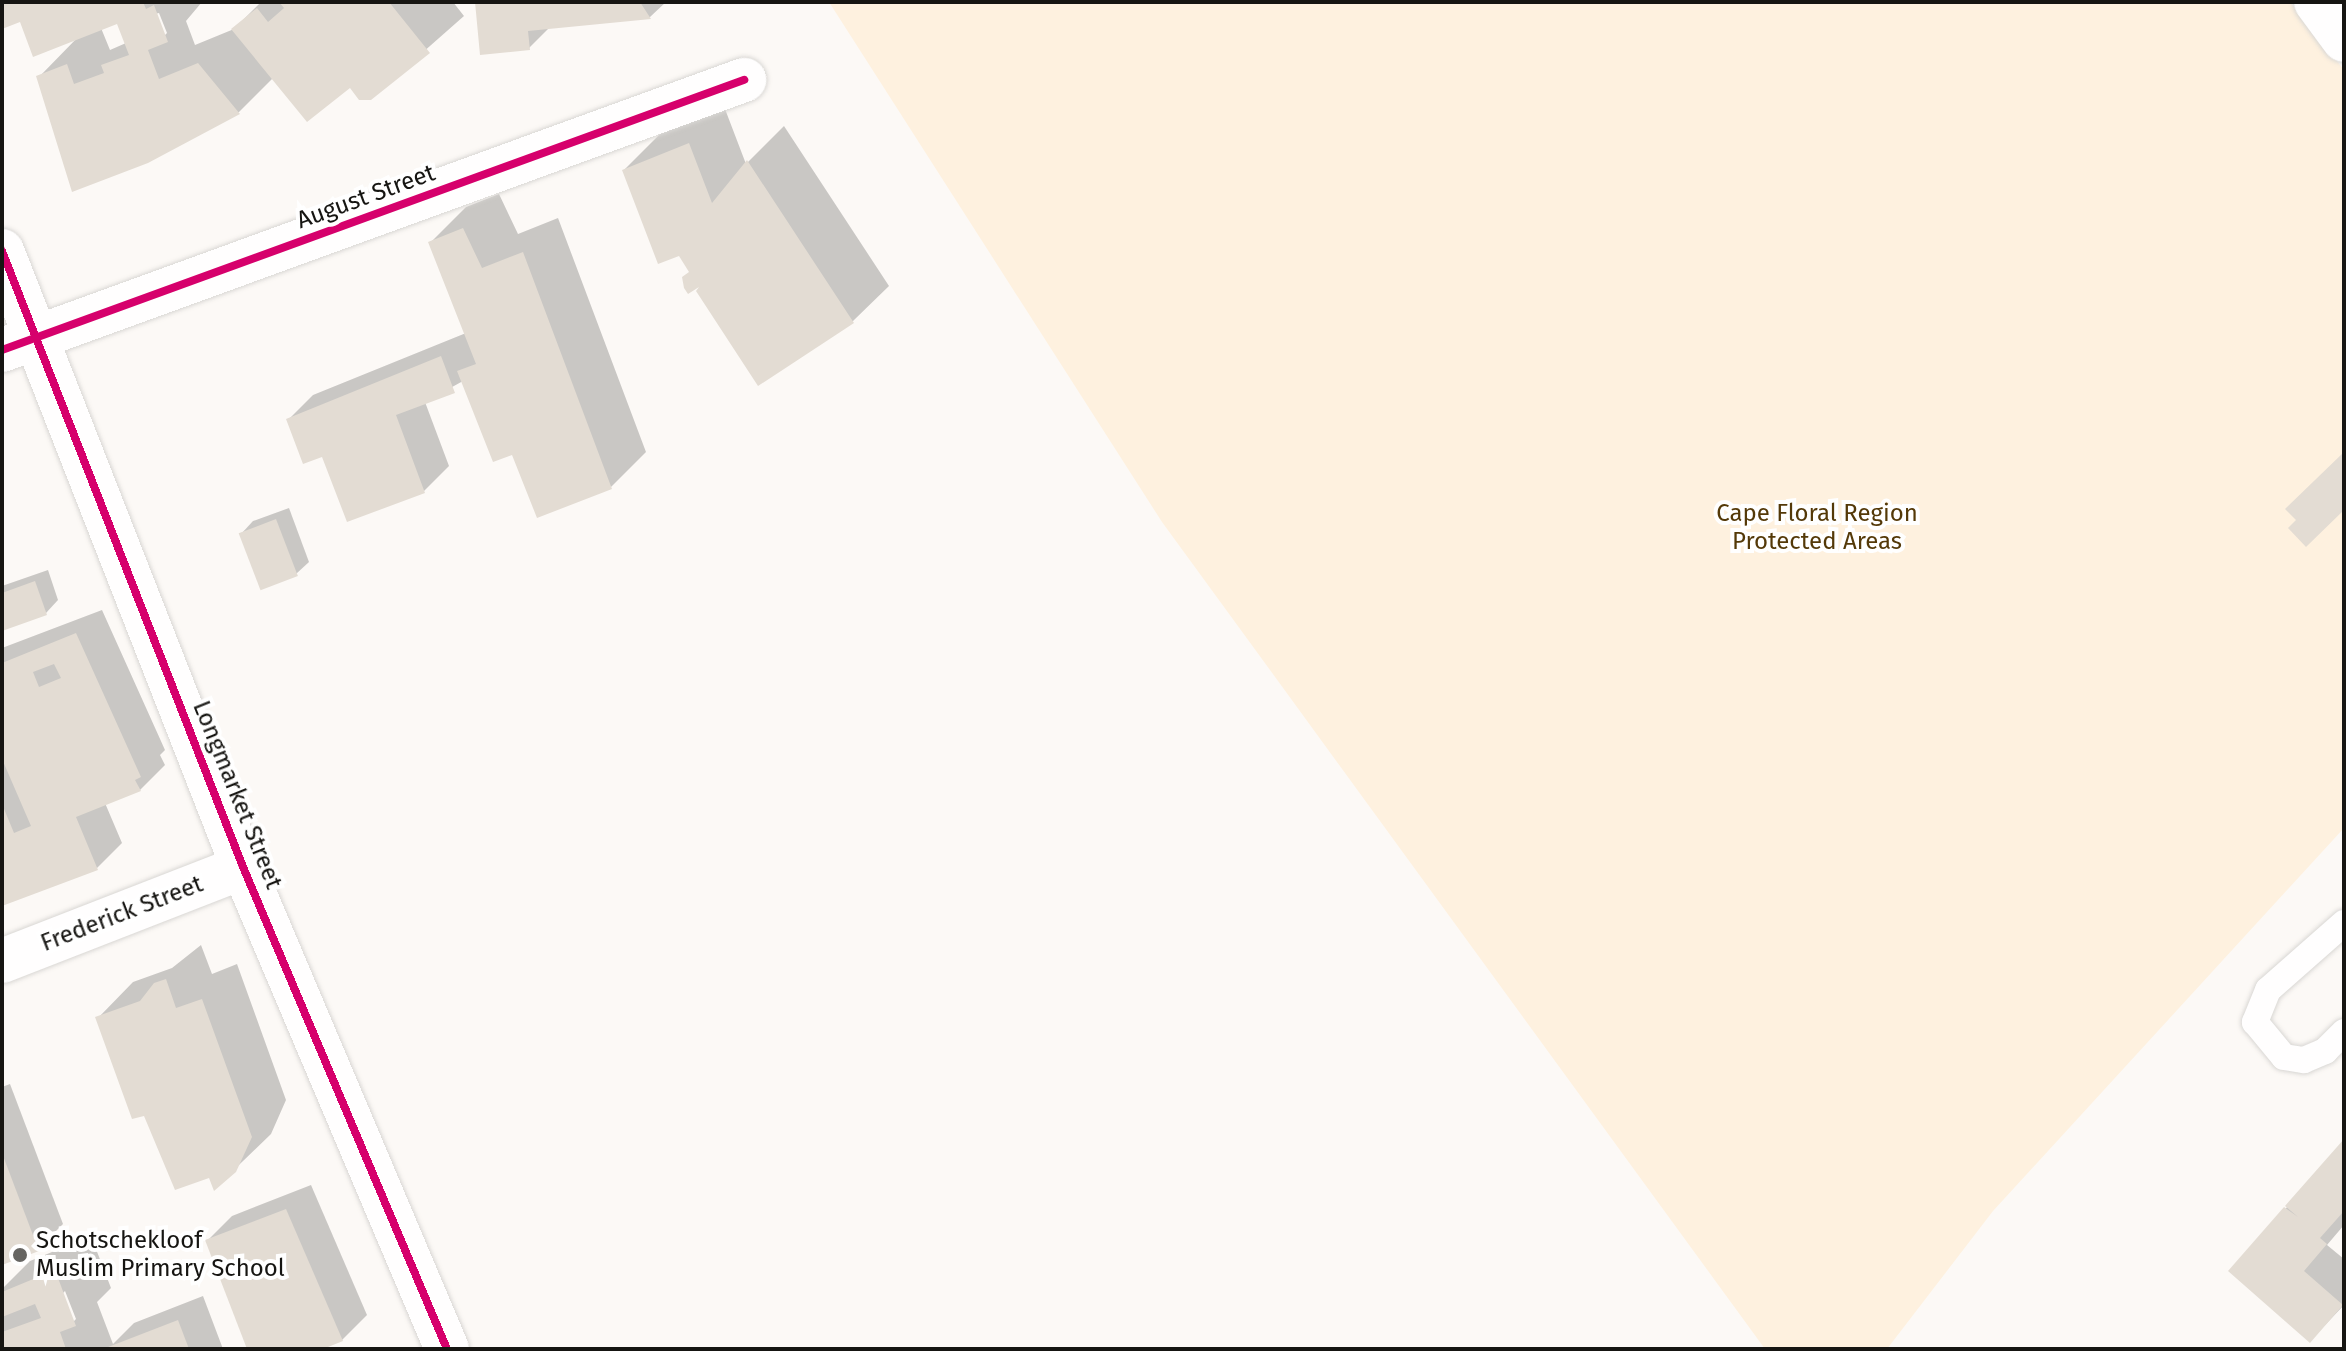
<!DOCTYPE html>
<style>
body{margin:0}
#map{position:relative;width:2346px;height:1351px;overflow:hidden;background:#fcf9f6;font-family:"Fira Sans",sans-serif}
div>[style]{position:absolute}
.green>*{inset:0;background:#fef1df}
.shadow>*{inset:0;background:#0003}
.building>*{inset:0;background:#e3dcd3;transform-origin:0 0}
.roads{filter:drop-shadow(0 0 2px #d9d7d4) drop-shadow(0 0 2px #d9d7d4)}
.service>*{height:26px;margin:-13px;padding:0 13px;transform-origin:13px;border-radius:13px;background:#fffefe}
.minor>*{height:44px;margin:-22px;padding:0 22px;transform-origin:22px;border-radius:22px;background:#fffefe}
.tertiary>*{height:44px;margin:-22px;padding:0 22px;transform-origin:22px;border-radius:22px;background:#fffefe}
.cycleway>*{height:8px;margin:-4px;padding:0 4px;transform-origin:4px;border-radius:4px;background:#d6006c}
.dots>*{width:22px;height:22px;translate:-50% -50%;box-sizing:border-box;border:4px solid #fff;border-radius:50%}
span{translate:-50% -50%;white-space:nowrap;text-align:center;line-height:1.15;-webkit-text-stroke:8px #fff;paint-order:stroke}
.street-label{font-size:24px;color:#161512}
.park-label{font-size:24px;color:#543908}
.poi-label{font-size:24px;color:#161512}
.left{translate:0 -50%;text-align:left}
.frame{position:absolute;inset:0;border:4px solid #161512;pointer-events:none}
</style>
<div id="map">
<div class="green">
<div style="clip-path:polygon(829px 2px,2290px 2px,2344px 70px,2344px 828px,1993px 1211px,1887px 1349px,1765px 1349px,1162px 522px)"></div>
</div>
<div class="shadow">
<div style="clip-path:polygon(evenodd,2px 2px,202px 2px,186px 21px,195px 45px,234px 29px,261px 2px,453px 2px,464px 16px,371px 98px,350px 85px,273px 78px,239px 112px,147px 161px,39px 77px,78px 37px,21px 20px,2px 27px,2px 2px,159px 13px,167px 33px,164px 36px,155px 14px,159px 13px,2px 2px,118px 22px,126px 43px,110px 50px,101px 28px,118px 22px)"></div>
<div style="clip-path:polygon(477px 2px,666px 2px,650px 17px,550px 27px,529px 48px)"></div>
<div style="clip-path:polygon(725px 109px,746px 164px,784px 126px,889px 286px,853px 321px,758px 383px,705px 281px,691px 271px,624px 170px,660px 134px)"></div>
<div style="clip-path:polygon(499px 194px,518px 234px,558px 218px,646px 452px,611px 487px,513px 453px,463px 381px,425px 402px,449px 466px,424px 491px,323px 455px,288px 420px,313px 395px,466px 333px,430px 243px,466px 207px)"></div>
<div style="clip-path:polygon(289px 508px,309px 562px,296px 574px,241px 534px,253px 521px)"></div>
<div style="clip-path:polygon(48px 570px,58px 600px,46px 613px,2px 628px,2px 586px)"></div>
<div style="clip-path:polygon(102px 610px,165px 750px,160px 755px,165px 765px,140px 790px,105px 803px,122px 843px,97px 868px,2px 904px,2px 648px)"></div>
<div style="clip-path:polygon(201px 945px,212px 974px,237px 964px,286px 1100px,271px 1134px,215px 1188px,210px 1176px,145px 1113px,98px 1018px,133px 982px,172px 968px)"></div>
<div style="clip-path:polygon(10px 1084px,63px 1224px,38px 1249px,2px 1263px,2px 1087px)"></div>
<div style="clip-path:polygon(2344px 1142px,2344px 1225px,2327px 1245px,2344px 1259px,2344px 1305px,2310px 1341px,2231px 1271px)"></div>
<div style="clip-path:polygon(311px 1185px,367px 1315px,342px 1340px,318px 1349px,249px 1349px,207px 1241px,232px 1216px)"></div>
<div style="clip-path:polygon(evenodd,91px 1236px,111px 1288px,97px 1302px,113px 1344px,134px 1323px,203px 1296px,223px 1349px,2px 1349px,2px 1289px,30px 1261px,91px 1236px,65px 1291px,76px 1319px,73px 1322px,62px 1294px,65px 1291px)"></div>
</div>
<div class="building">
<div style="clip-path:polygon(2px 2px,143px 2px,146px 9px,154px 5px,168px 42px,148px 50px,159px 79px,198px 63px,240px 114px,148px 163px,72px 192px,36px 76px,67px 64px,74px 84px,104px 73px,101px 65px,129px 55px,117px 24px,33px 57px,20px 22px,2px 29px)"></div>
<div style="clip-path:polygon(279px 2px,389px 2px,430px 53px,371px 100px,359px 100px,350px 88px,307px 122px,231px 29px,257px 8px,268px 22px,284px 8px)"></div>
<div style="clip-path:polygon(475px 2px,640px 2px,651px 19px,528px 31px,530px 50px,480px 55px)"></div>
<div style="clip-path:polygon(689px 143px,712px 203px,747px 160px,854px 323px,758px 386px,696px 291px,699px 287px,688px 294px,684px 288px,682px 277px,689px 272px,679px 256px,658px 264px,622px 170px)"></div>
<div style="clip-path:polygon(463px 228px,482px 268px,523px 252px,612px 489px,537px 518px,512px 455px,493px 462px,457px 371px,476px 364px,428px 242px)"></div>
<div style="clip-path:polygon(441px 356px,455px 393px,396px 415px,425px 493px,347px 522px,322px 457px,303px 464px,286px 419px)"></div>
<div style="clip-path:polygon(2344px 452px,2344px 510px,2306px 547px,2288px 528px,2296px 520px,2285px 509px)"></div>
<div style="left:276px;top:519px;width:61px;height:40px;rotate:69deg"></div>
<div style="clip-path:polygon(35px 581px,47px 615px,2px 631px,2px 593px)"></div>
<div style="clip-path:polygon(evenodd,76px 633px,141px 777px,135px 780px,141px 791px,76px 817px,98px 870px,2px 906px,2px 804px,14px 833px,31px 826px,2px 759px,2px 663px,76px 633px,54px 664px,61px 678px,39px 687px,33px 672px,54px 664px)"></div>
<div style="clip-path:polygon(166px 979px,176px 1008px,202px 999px,252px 1137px,236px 1172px,214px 1191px,209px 1178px,175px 1190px,144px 1116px,132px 1119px,95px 1017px,140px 1001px,154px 983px)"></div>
<div style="clip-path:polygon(2344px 1139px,2344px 1211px,2320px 1238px,2327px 1244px,2304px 1271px,2343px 1305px,2310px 1343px,2228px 1271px,2284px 1207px,2298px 1217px,2285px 1206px)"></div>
<div style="clip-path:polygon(2px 1153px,39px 1251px,2px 1265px)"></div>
<div style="clip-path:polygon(286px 1209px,343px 1341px,323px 1349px,247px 1349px,205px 1240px)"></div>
<div style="clip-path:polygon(55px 1270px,76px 1326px,60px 1332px,66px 1349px,2px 1349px,2px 1332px,41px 1318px,35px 1304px,2px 1317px,2px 1292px)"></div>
<div style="clip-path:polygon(178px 1320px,189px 1349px,103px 1349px)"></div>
</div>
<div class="roads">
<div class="service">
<div style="left:2344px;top:923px;width:101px;rotate:138.6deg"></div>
<div style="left:2268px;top:990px;width:35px;rotate:112deg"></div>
<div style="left:2255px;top:1022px;width:45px;rotate:50.4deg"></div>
<div style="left:2284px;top:1057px;width:20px;rotate:9deg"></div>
<div style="left:2304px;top:1060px;width:23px;rotate:-23deg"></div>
<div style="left:2325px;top:1051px;width:27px;rotate:-45deg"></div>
</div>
<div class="minor">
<div style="left:2px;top:251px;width:661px;rotate:68.63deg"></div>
<div style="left:243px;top:867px;width:523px;rotate:67.06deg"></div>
<div style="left:2px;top:350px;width:790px;rotate:-20deg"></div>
<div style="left:2px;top:961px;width:259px;rotate:-21.3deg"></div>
</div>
<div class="tertiary">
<div style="left:2316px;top:2px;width:47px;rotate:53.6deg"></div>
</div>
</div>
<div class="cycleway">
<div style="left:2px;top:251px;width:661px;rotate:68.63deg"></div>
<div style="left:243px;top:867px;width:523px;rotate:67.06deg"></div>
<div style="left:2px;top:350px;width:790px;rotate:-20deg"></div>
</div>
<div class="dots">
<div style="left:20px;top:1255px;background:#666562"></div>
</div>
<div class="street-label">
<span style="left:366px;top:197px;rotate:-20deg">August Street</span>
<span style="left:237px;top:795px;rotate:68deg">Longmarket Street</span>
<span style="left:122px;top:914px;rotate:-21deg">Frederick Street</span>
</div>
<div class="park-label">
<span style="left:1817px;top:528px">Cape Floral Region<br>Protected Areas</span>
</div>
<div class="poi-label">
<span class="left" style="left:36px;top:1255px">Schotschekloof<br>Muslim Primary School</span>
</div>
<div class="frame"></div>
</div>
